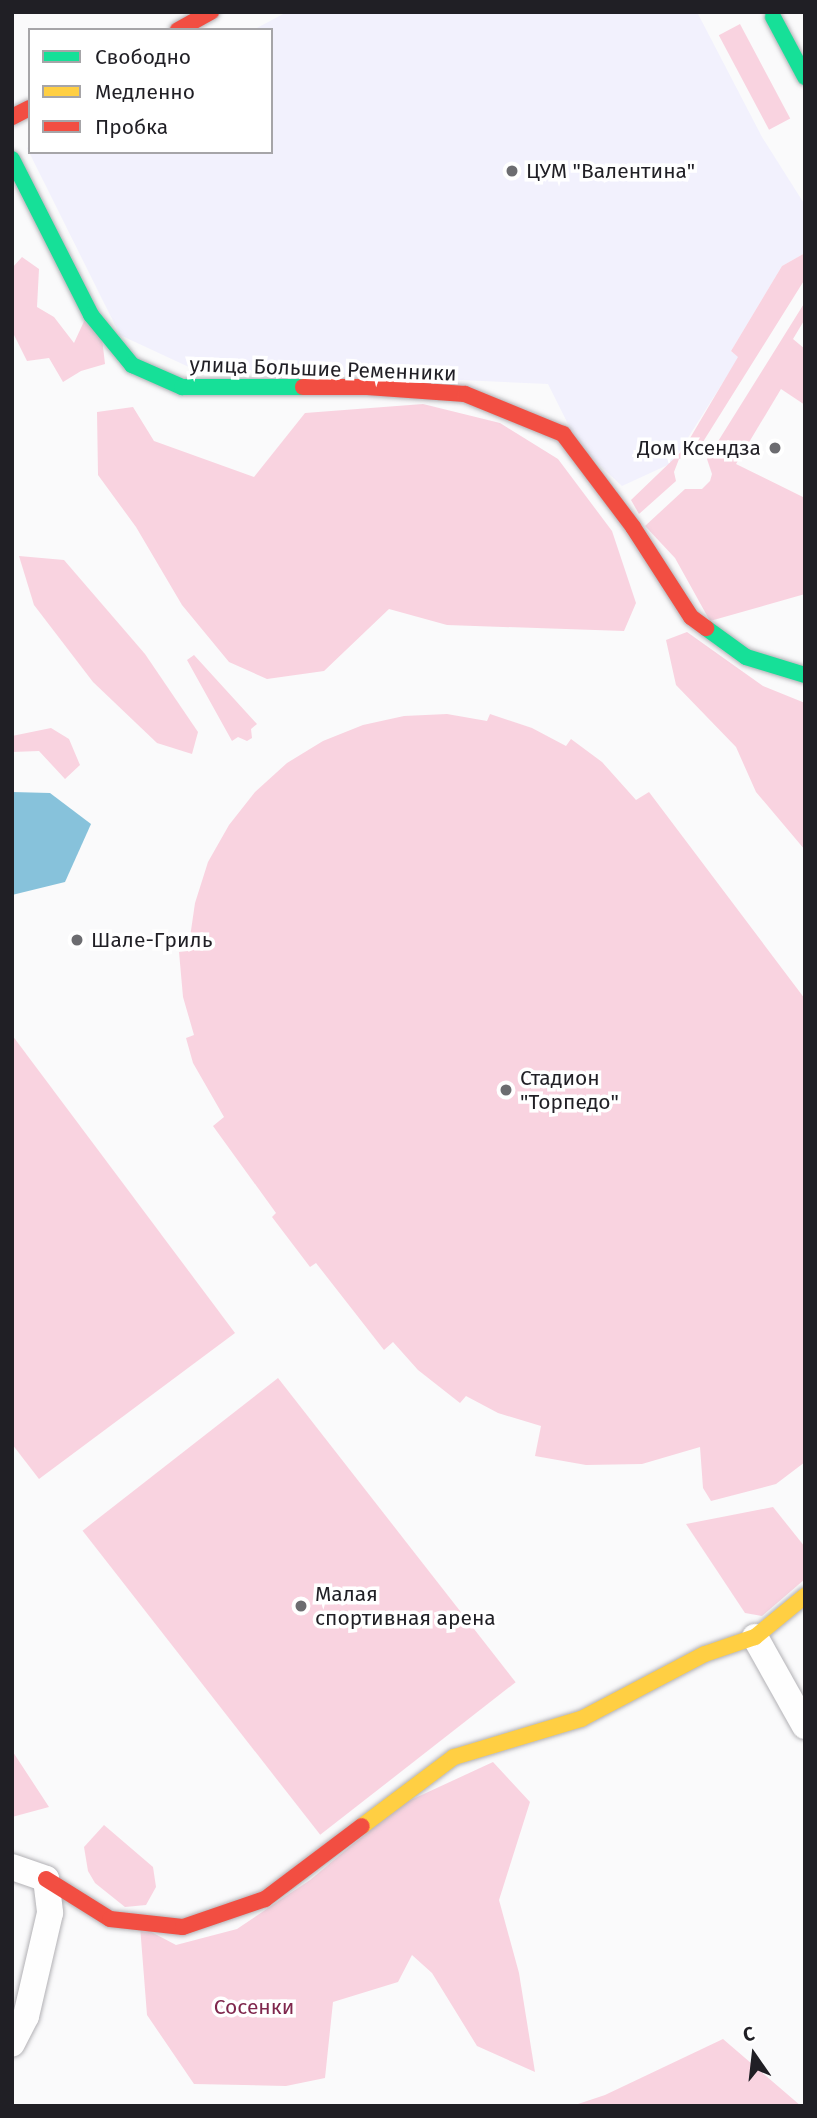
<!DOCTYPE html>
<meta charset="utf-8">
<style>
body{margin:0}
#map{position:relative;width:817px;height:2118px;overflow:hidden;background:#fafafb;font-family:"Fira Sans",sans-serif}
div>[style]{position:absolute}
.built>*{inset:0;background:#f2f1fd}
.green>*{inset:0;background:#f9d3e0;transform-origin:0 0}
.water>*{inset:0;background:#87c2db}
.roads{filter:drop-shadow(0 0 2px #b2b1b5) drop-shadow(0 0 2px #b2b1b5)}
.street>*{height:26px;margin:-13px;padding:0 13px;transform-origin:13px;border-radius:13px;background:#fefefe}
.fast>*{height:16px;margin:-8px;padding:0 8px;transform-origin:8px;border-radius:8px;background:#16e098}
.slow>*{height:16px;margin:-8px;padding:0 8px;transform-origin:8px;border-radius:8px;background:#ffcf43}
.jam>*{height:16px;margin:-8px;padding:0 8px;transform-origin:8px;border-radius:8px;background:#f24e42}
.dots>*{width:19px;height:19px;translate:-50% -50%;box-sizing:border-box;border:4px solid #fff;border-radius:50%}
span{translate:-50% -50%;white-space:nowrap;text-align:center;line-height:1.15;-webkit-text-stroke:7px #fff;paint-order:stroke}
.poi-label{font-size:21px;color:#201f25}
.left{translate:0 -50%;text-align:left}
.right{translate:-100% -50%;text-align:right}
.street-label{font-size:21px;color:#201f25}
.park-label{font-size:21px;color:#7f274d}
.frame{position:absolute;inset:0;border:14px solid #201f25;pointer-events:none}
.legend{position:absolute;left:28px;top:28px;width:245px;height:126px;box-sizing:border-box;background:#fff;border:2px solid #a6a5a8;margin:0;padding:9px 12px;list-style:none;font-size:21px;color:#201f25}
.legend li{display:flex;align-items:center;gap:14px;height:35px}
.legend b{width:35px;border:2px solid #a6a5a8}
.north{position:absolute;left:719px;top:2020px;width:70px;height:70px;-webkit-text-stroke:5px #fff;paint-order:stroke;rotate:346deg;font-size:19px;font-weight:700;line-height:28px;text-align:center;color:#201f25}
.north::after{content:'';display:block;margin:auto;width:24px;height:32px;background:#201f25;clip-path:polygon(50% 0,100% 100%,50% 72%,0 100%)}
</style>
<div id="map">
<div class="built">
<div style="clip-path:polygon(287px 12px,697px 12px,762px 137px,805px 205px,805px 253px,782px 266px,731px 351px,739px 357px,672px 463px,622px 486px,579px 446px,548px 384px,191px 368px,120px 335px,27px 148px,30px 146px,30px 152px,271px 152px,271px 30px,253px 30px)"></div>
</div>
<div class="green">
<div style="left:740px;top:24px;width:107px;height:24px;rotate:62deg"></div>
<div style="clip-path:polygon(805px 253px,805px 279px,696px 453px,679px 459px,674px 472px,676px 481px,639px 514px,631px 500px,683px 450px,738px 357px,731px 351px,782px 266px)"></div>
<div style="clip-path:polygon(22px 257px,39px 269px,37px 307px,54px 317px,74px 343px,86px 317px,102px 338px,105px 364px,81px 371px,63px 382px,49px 358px,27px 361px,12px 331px,12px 268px)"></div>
<div style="clip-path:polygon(805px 302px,805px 319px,793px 339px,805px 349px,805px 405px,781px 389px,736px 464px,805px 498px,805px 594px,710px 621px,675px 558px,645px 526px,685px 489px,702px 489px,710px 481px,712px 474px,707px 459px)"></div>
<div style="clip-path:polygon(423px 404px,500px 423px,558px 459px,612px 531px,636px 603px,624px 631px,447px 625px,389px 609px,324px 671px,267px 679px,229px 662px,182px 605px,136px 527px,98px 475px,97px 412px,133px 407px,154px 441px,254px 477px,305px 413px)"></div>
<div style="clip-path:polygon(19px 556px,64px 560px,145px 654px,198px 732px,192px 754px,157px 743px,93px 682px,34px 605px)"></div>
<div style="clip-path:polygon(687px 632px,763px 686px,805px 703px,805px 850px,756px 792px,736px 747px,676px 685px,666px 640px)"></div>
<div style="clip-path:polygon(194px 655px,257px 724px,251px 729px,252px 738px,247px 741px,238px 737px,232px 741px,187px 660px)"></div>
<div style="clip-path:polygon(447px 714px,487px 721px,490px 714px,532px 728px,566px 746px,571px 739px,602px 762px,636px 800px,649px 792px,805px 999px,805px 1462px,776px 1484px,711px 1501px,703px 1488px,700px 1447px,642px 1464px,586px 1465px,535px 1456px,541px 1426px,498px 1413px,466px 1396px,460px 1403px,418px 1370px,393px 1342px,384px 1350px,316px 1263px,310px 1267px,272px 1217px,276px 1213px,213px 1126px,224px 1117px,193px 1063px,186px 1038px,194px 1035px,183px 997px,179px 952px,188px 951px,195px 903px,208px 862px,229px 825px,255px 792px,287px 763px,323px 741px,363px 725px,404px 716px)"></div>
<div style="clip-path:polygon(51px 728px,69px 739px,80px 765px,65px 779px,39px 751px,12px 752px,12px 736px)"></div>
<div style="clip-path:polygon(12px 1035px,235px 1333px,39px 1479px,12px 1444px)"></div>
<div style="left:278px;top:1378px;width:386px;height:248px;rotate:52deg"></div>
<div style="clip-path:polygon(773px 1507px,805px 1547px,805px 1579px,762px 1616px,745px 1613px,686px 1524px)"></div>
<div style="clip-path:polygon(12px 1750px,13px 1752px,49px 1807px,12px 1817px)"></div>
<div style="clip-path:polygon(493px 1762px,530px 1802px,499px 1900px,519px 1973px,535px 2072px,477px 2046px,432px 1973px,412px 1955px,398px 1982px,333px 2002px,325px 2078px,286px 2086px,194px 2084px,147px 2015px,140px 1926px,176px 1945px,237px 1929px,310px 1880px,400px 1805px)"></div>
<div style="clip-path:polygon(104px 1825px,153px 1867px,156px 1887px,146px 1905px,125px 1907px,95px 1883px,88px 1871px,84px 1847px)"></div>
<div style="clip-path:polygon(723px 2039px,801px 2106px,572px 2106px,605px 2095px)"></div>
</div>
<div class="water">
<div style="clip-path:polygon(12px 792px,50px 793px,91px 824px,65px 882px,12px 895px)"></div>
</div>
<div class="roads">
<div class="street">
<div style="left:755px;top:1637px;width:102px;rotate:60.7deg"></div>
<div style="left:12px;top:1867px;width:36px;rotate:19deg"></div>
<div style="left:46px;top:1879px;width:34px;rotate:83deg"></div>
<div style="left:50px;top:1913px;width:106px;rotate:103.1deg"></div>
<div style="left:26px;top:2016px;width:31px;rotate:117deg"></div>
</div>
<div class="fast">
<div style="left:773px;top:17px;width:68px;rotate:61.9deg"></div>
<div style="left:12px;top:159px;width:175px;rotate:63.1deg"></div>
<div style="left:91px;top:315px;width:65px;rotate:50.6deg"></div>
<div style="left:132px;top:365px;width:55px;rotate:23.7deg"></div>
<div style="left:182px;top:387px;width:121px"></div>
<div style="left:706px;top:628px;width:49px;rotate:35.9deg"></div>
<div style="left:746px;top:657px;width:62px;rotate:17deg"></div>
</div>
<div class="slow">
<div style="left:362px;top:1826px;width:115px;rotate:-36.9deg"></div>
<div style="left:454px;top:1757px;width:133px;rotate:-16.7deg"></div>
<div style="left:581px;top:1719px;width:140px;rotate:-27.7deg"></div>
<div style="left:705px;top:1654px;width:53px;rotate:-18.8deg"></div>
<div style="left:755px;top:1637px;width:65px;rotate:-39.4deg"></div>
</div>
<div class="jam">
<div style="left:178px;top:30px;width:38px;rotate:-29deg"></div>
<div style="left:12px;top:117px;width:20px;rotate:-27deg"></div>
<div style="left:303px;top:387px;width:64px"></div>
<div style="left:367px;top:387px;width:98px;rotate:4.1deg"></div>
<div style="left:465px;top:394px;width:106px;rotate:22.2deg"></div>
<div style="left:563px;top:434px;width:116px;rotate:53deg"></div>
<div style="left:633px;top:527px;width:107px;rotate:57.2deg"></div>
<div style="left:691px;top:617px;width:19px;rotate:36deg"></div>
<div style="left:46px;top:1879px;width:75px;rotate:32deg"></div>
<div style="left:110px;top:1919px;width:73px;rotate:6.3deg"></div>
<div style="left:183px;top:1927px;width:87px;rotate:-18.9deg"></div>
<div style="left:265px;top:1899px;width:121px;rotate:-37deg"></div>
</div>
</div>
<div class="dots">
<div style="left:512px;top:171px;background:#6c6c70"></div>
<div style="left:775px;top:448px;background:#6c6c70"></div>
<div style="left:77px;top:940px;background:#6c6c70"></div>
<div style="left:506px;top:1090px;background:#6c6c70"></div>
<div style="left:301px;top:1606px;background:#6c6c70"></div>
</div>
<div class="poi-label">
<span class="left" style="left:526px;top:171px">ЦУМ "Валентина"</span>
<span class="right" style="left:761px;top:448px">Дом Ксендза</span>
<span class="left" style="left:91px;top:940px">Шале-Гриль</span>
<span class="left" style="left:520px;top:1090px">Стадион<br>"Торпедо"</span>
<span class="left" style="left:315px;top:1606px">Малая<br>спортивная арена</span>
</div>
<div class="street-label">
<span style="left:323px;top:369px;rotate:2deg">улица Большие Ременники</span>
</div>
<div class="park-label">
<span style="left:254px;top:2007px">Сосенки</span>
</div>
<div class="frame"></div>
<ul class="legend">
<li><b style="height:9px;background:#16e098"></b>Свободно</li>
<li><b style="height:9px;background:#ffcf43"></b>Медленно</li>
<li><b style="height:9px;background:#f24e42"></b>Пробка</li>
</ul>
<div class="north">С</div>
</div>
